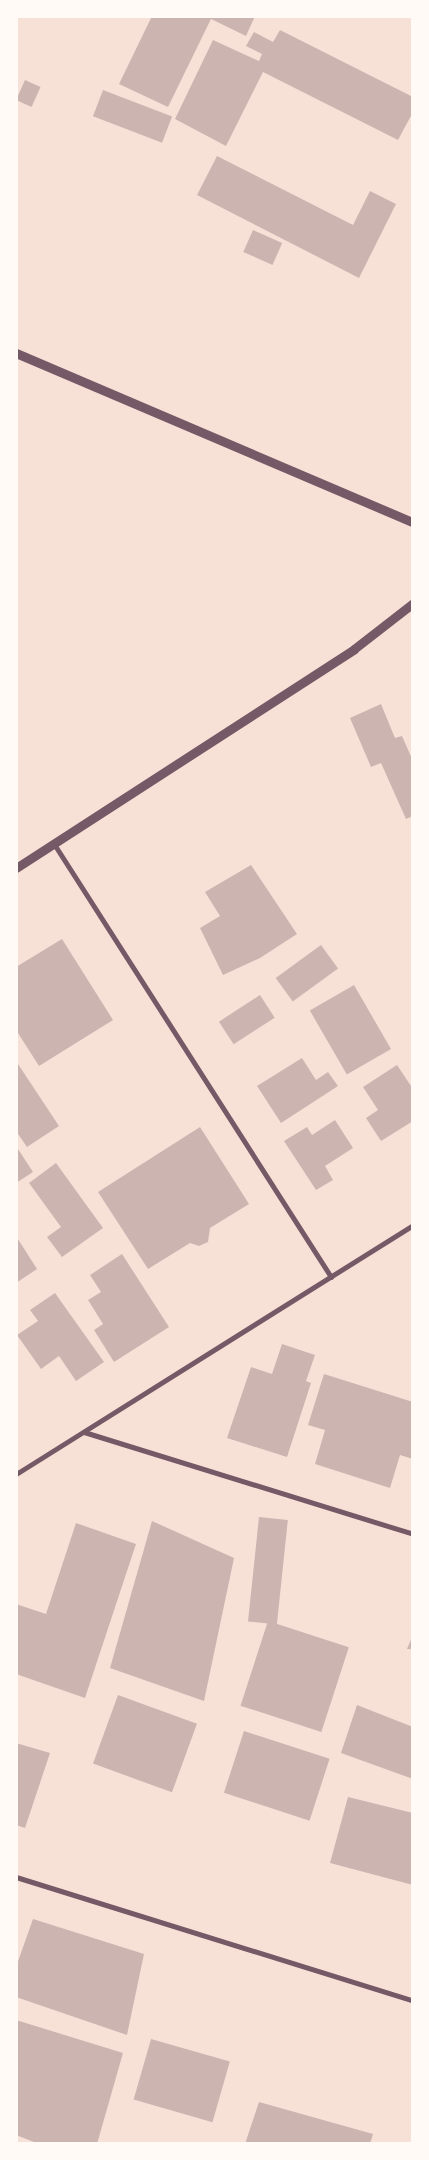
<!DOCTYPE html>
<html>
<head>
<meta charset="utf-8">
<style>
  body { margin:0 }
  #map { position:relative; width:429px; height:2160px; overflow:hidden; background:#f7e1d7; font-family:Literata,serif }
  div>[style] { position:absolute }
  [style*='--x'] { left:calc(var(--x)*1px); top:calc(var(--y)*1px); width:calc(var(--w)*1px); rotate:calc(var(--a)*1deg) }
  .building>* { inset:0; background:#ccb4b1; transform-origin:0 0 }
  .minor>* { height:5px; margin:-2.5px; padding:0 2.5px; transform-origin:2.5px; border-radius:2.5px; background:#755966 }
  .tertiary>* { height:9px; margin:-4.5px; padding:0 4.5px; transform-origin:4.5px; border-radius:4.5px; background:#755966 }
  span { translate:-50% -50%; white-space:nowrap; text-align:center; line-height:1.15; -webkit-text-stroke:4px #fffaf5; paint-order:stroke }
  .frame { position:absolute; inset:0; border:18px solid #fffaf5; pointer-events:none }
</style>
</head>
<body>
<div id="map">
  <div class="building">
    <i style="clip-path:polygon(152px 16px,255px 16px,246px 36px,211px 19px,168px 107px,119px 84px)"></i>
    <i style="clip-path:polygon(280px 30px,413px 97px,413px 112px,398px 140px,263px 72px,226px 146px,175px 119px,213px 40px,259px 61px,262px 54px,246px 46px,254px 32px,273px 42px)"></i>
    <i style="left:25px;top:80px;width:17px;height:22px;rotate:24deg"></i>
    <i style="left:103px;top:90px;width:74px;height:28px;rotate:21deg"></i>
    <i style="clip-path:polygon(217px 156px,353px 225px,370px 191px,396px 204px,359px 278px,197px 195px)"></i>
    <i style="left:253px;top:230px;width:32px;height:24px;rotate:24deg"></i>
    <i style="clip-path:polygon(381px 704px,395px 738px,402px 736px,413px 761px,413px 816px,406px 819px,381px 763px,371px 767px,350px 718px)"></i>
    <i style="clip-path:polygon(251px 865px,297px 934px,260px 958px,223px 975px,200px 928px,220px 916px,205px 892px)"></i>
    <i style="clip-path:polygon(62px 939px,113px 1020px,39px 1066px,16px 1030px,16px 967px)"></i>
    <i style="left:321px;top:945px;width:29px;height:56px;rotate:54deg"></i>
    <i style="left:354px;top:985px;width:74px;height:51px;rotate:60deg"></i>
    <i style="left:260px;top:995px;width:27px;height:49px;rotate:57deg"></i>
    <i style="clip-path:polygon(302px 1058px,316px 1080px,328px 1072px,338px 1086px,281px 1123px,257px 1086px)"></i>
    <i style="clip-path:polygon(16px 1061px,59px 1126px,27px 1147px,16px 1131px)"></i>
    <i style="clip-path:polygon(397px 1065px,413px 1089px,413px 1121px,381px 1141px,366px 1118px,378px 1110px,363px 1087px)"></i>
    <i style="clip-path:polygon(335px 1120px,353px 1148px,325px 1166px,333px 1180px,316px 1190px,284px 1141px,307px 1127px,312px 1135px)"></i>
    <i style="clip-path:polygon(200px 1127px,249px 1204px,210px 1228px,208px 1242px,199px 1246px,190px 1243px,148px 1269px,98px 1192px)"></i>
    <i style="clip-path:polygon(16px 1146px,33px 1172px,16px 1183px)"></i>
    <i style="clip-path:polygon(56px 1163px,103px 1228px,62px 1257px,47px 1237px,61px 1227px,29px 1183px)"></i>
    <i style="clip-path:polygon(16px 1236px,37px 1269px,16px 1283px)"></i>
    <i style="clip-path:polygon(122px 1254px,169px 1327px,114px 1362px,94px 1330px,103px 1324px,88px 1300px,101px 1292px,90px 1275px)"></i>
    <i style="clip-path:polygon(55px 1293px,104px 1362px,76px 1381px,59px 1356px,41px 1369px,17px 1335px,38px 1321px,30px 1310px)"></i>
    <i style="clip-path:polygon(282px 1344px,315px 1355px,306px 1381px,311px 1383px,287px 1457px,227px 1438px,251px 1367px,272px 1374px)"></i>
    <i style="clip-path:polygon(324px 1374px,413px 1402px,413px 1459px,400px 1455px,390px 1488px,315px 1464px,325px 1430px,308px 1425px)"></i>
    <i style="left:259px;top:1517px;width:29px;height:105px;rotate:6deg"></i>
    <i style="clip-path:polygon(152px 1521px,234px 1558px,204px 1701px,110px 1668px)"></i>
    <i style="clip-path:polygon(76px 1523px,136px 1544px,85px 1698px,16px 1674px,16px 1604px,46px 1614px)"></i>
    <i style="left:268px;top:1621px;width:85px;height:89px;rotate:18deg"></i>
    <i style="clip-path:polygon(413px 1635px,413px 1649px,407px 1649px)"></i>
    <i style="left:118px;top:1695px;width:84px;height:73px;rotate:20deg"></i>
    <i style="clip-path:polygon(357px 1705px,413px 1727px,413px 1779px,341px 1753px)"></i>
    <i style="left:244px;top:1731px;width:90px;height:65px;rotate:18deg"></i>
    <i style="clip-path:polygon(16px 1743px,50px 1753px,25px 1828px,16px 1825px)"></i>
    <i style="clip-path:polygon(348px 1797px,413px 1813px,413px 1885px,330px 1863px)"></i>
    <i style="clip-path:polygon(33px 1919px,144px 1954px,127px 2035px,16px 1997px,16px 1967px)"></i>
    <i style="clip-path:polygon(16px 2020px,123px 2053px,97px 2144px,39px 2144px,16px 2135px)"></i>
    <i style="left:151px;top:2039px;width:82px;height:63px;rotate:16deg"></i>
    <i style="clip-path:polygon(259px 2102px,373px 2134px,370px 2144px,245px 2144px)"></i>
  </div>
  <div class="minor">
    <i style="--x:54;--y:844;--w:514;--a:57.39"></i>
    <i style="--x:84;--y:1432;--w:344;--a:17.2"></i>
    <i style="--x:16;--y:1474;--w:469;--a:-32.1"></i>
    <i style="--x:16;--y:1877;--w:416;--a:17.3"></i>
  </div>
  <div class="tertiary">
    <i style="--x:16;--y:353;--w:431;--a:23.1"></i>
    <i style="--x:16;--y:868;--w:403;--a:-32.9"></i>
    <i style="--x:354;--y:649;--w:75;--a:-37.9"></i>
  </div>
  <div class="frame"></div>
</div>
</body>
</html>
